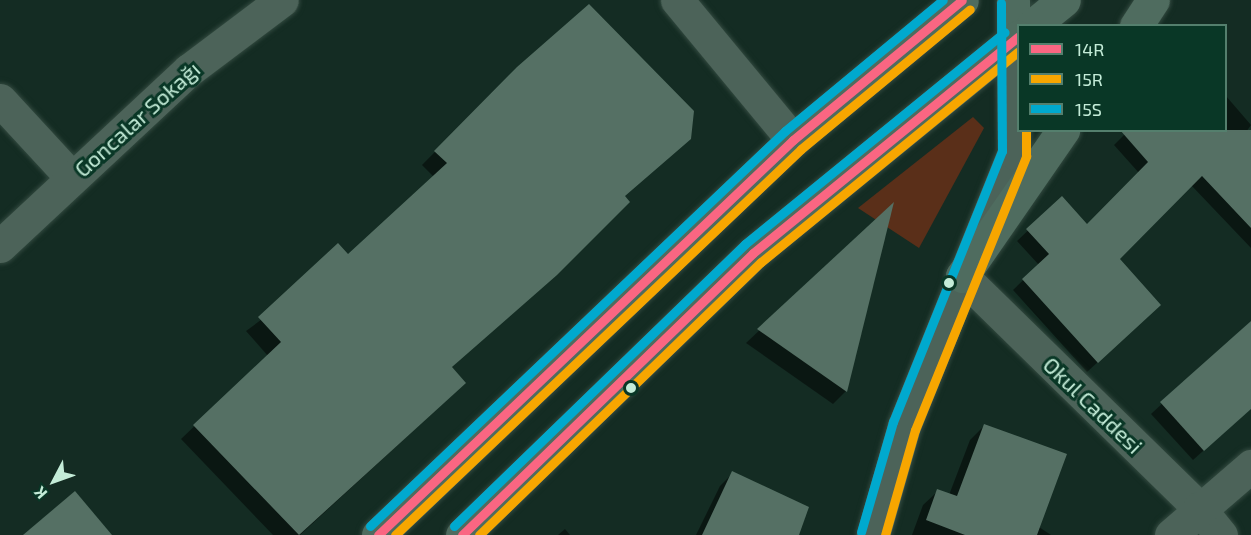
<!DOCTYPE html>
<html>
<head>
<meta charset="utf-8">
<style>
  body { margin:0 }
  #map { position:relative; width:1251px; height:535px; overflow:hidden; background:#142c23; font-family:"Exo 2",sans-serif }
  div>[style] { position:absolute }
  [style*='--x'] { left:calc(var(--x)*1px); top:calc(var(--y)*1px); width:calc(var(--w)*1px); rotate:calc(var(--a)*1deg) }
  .green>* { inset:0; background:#5a2f19 }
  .shadow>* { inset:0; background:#0007 }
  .building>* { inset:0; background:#557064 }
  .roads { filter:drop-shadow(0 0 2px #32493f) drop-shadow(0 0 2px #32493f) }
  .minor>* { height:33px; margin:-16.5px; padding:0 16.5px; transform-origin:16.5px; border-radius:16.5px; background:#4c6359 }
  .major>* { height:33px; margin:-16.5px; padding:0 16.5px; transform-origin:16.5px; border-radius:16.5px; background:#4f6c5f }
  .bus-1>* { height:9px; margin:-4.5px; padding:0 4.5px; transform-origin:4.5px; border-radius:4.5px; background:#fa6682 }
  .bus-2>* { height:9px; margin:-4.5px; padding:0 4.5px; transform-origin:4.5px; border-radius:4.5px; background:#f7a600 }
  .bus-3>* { height:9px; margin:-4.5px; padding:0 4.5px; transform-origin:4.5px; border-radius:4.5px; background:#00a9ce }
  .dots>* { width:16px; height:16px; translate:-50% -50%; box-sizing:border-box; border:3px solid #093726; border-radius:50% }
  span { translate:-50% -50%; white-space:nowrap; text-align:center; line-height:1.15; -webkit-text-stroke:6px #093726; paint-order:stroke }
  .street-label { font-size:22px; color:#c4ecd8 }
  .legend { position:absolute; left:1017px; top:24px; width:210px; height:108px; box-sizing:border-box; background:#093726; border:2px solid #547f6d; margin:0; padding:8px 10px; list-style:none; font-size:18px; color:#c4ecd8 }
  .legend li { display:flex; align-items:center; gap:12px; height:30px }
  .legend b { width:30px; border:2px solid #547f6d }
  .north { position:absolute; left:24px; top:451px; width:60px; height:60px; -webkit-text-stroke:4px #093726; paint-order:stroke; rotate:229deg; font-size:16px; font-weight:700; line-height:24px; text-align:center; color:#c4ecd8 }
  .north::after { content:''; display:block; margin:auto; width:21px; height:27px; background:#c4ecd8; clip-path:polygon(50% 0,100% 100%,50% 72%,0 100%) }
</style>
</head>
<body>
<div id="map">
  <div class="green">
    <i style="clip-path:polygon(973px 117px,984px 128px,919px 248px,858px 208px)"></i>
  </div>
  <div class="shadow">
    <i style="clip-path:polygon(518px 68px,624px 197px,451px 368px,451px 396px,300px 535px,273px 535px,181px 439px,268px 356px,246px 331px,348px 256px,434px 177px,422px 165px)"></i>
    <i style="clip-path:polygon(1226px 96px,1251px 125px,1244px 135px,1251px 143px,1251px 248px,1191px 185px,1118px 259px,1149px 315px,1087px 372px,1013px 290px,1039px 265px,1017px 241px,1061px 199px,1087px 226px,1139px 173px,1114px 145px,1129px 130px,1226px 130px)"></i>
    <i style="clip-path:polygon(891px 207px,846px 391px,833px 404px,746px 343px)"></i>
    <i style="clip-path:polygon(1251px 321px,1251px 408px,1193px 460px,1151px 414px)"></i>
    <i style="clip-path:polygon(984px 426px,1039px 527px,1051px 535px,912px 535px,923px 505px,938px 491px,949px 495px,970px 440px)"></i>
    <i style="clip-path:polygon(733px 473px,797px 535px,696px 535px,720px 486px)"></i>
    <i style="clip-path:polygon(565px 529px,570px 535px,558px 535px)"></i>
  </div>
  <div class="building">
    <i style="clip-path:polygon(589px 4px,694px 111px,691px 139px,625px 196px,630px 202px,557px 275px,452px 367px,466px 383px,299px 535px,193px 425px,281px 342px,258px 317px,338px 243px,348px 254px,447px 163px,434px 151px,517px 67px)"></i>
    <i style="clip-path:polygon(1120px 130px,1251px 130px,1251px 228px,1202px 176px,1120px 259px,1161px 305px,1098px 363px,1022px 279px,1049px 254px,1026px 229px,1062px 196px,1087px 224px,1148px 162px)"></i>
    <i style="clip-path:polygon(894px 202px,847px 392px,757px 329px)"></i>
    <i style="clip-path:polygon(1251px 321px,1251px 409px,1204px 451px,1160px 402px)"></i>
    <i style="clip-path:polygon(984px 424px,1067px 454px,1037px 535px,965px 535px,926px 520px,937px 489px,957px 496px)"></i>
    <i style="clip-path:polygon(732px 471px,809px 507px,799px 535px,702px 535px)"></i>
    <i style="clip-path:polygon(75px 491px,112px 535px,23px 535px)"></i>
  </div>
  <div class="roads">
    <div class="minor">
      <i style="--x:677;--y:0;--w:182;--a:50.4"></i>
      <i style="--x:0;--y:100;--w:106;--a:47.3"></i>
      <i style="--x:0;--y:246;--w:258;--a:-43"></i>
      <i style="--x:189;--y:70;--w:116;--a:-37"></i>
      <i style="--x:962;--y:276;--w:332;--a:44.4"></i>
      <i style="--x:1199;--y:508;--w:35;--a:51"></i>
      <i style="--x:873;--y:535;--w:113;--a:-74.1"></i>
      <i style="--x:904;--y:426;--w:294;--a:-68.1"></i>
      <i style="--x:1014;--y:153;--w:112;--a:-90.5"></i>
      <i style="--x:1171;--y:535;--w:106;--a:-40.8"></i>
    </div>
    <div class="major">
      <i style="--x:1013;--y:0;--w:41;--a:90"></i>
      <i style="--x:1032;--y:26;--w:41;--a:-39.1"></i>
      <i style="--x:1136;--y:26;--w:31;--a:-57"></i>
      <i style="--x:962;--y:276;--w:178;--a:-55.3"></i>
      <i style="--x:378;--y:535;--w:573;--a:-43.59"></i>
      <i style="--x:793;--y:140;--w:219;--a:-39.6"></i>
      <i style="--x:462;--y:535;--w:405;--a:-44.1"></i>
      <i style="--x:753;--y:253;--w:342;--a:-39.2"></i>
    </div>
  </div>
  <div class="bus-1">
    <i style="--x:378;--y:535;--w:573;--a:-43.59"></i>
    <i style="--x:793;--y:140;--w:219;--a:-39.6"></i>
    <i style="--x:462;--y:535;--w:405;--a:-44.1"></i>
    <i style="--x:753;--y:253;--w:342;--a:-39.2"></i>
  </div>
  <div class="bus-2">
    <i style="--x:395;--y:535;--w:560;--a:-43.55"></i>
    <i style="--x:801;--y:149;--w:219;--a:-39.6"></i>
    <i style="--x:479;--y:535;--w:392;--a:-44.1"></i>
    <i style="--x:761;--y:262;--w:332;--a:-39.3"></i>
    <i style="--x:885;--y:535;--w:109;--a:-74.1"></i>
    <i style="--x:915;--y:430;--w:296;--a:-67.9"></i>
    <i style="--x:1026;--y:156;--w:26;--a:-90"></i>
  </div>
  <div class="bus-3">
    <i style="--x:370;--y:526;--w:573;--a:-43.59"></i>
    <i style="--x:785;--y:131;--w:205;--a:-39.7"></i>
    <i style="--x:454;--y:526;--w:405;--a:-44.1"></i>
    <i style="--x:745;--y:244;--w:335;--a:-39.2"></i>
    <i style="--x:861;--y:532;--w:115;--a:-73.8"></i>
    <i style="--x:893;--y:422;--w:292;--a:-68.1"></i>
    <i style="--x:1002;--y:151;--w:148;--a:-90.4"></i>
  </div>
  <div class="dots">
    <i style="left:949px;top:283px;background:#c4ecd8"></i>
    <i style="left:631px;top:388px;background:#c4ecd8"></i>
  </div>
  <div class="street-label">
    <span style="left:137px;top:119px;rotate:-42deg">Goncalar Sokağı</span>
    <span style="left:1093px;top:405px;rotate:44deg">Okul Caddesi</span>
  </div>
  <ul class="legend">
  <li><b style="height:8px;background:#fa6682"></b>14R</li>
  <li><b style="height:8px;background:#f7a600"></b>15R</li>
  <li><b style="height:8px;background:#00a9ce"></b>15S</li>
  </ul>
  <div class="north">K</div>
</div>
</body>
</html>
